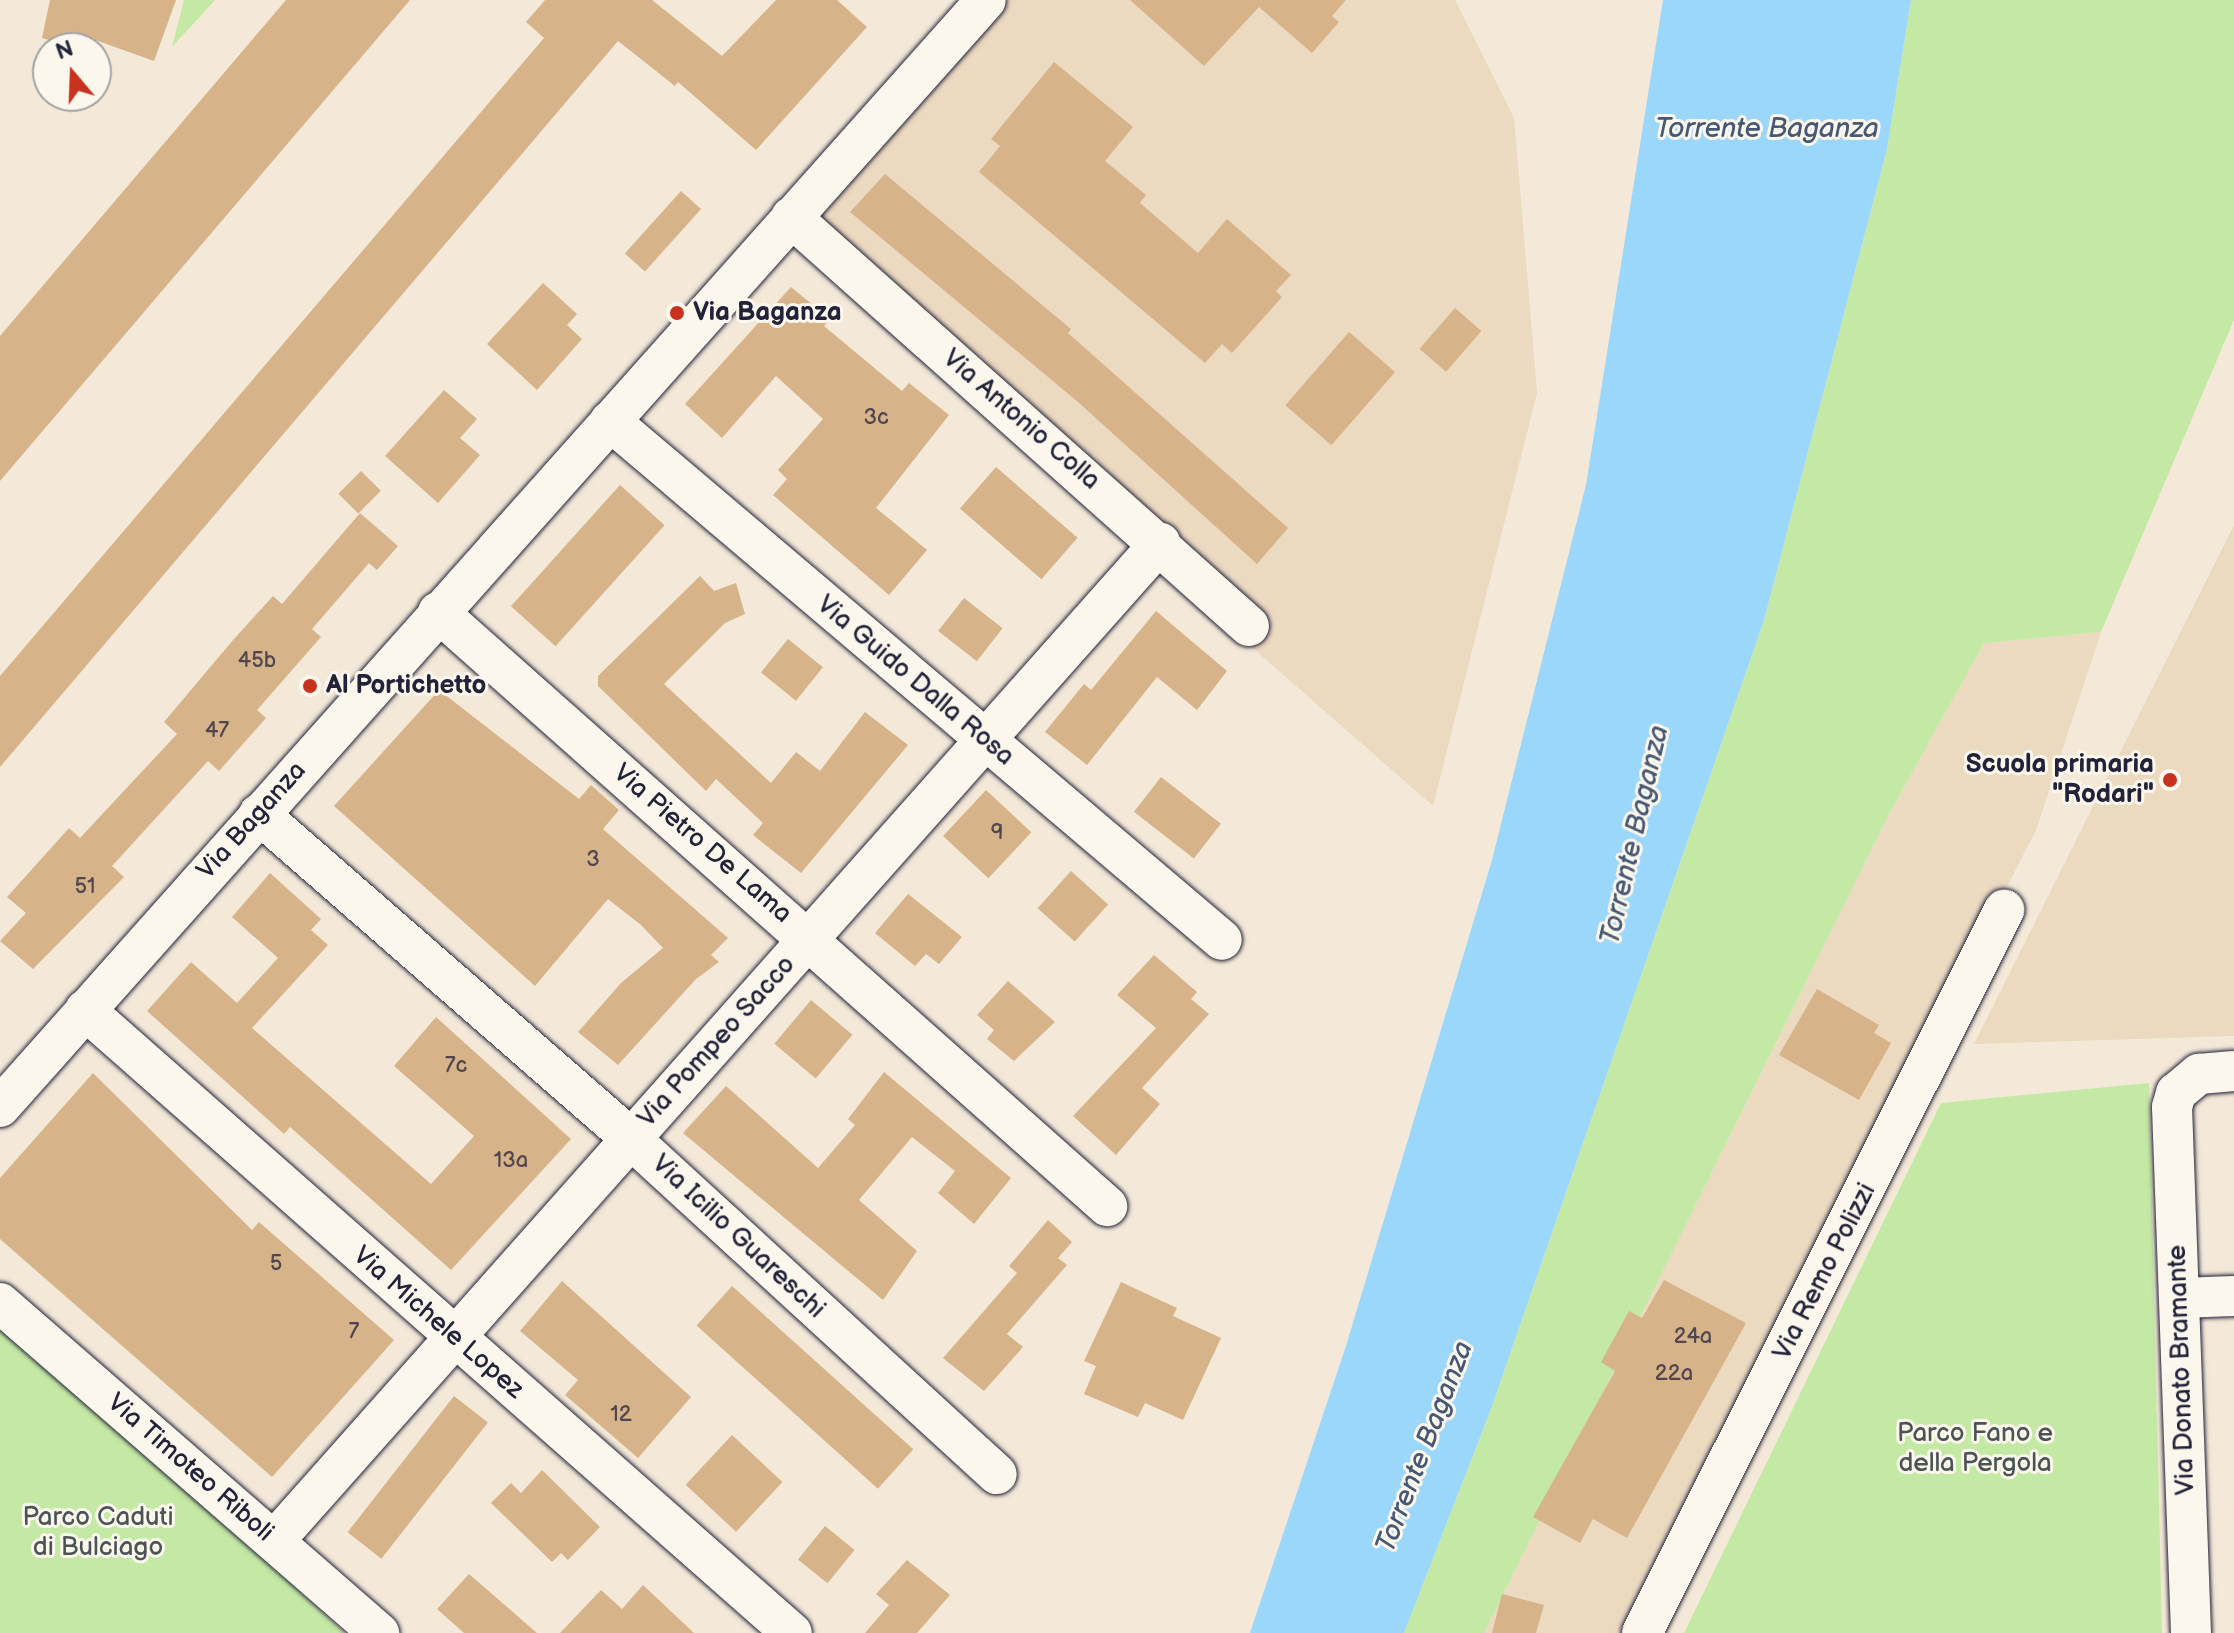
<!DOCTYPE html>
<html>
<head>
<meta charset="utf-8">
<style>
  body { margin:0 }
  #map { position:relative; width:2234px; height:1633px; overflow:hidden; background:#f4e9d8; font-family:"Balsamiq Sans",sans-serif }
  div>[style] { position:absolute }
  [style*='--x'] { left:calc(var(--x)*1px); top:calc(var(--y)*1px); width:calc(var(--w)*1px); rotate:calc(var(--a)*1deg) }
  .built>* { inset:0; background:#ebd9c0 }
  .green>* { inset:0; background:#c4e9a4 }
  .water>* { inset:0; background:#9bd6fb }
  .building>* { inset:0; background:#d7b389; transform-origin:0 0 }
  .roads { filter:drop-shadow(0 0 2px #22223b) drop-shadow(0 0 2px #22223b) }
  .minor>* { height:40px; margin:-20px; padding:0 20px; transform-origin:20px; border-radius:20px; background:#fbf7ec }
  .dots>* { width:22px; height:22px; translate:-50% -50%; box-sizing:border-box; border:4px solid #fbf7ec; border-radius:50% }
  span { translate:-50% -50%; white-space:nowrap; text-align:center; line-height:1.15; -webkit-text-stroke:6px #fbf7ec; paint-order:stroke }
  .number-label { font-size:22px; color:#4f464e }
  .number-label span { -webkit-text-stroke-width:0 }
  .poi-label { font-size:26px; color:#22223b; font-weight:700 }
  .left { translate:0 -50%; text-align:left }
  .right { translate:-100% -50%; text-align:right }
  .street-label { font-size:26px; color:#22223b }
  .park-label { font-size:26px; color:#4a5455 }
  .water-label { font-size:28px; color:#465875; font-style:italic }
  .north { position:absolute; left:32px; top:32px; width:80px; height:80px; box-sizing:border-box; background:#fbf7ec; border:2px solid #a4a2a5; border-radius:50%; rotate:341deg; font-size:22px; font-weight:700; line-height:32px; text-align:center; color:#22223b }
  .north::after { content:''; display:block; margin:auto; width:28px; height:36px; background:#c8321e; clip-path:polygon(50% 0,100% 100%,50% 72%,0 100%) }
</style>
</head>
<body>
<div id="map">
  <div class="built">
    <i style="clip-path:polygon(1007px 0,1455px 0,1514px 118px,1537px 393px,1433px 806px,792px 245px)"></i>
    <i style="clip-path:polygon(2234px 525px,2234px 1036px,1974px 1044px)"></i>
    <i style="clip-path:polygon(2101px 632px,2036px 830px,1624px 1633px,1484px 1633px,1888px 816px,1984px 643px)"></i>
  </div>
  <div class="green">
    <i style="clip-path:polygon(184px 0,215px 0,172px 47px)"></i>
    <i style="clip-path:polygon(1911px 0,2234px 0,2234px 320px,2101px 632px,1984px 643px,1888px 816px,1484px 1633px,1404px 1633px,1491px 1409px,1764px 620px,1887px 149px)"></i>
    <i style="clip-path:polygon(2149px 1083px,2162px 1633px,1684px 1633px,1941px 1103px)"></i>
    <i style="clip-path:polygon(0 1318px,305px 1581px,298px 1590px,344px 1633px,0 1633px)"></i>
  </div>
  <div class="water">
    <i style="clip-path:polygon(1663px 0,1911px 0,1887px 149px,1764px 620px,1491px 1409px,1404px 1633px,1250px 1633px,1346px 1346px,1492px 860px,1586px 485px)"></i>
  </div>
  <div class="building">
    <i style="clip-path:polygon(50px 0,176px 0,154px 61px,73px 32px,68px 46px,42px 38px)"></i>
    <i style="clip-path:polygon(286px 0,410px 0,0 481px,0 336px)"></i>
    <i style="clip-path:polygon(545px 0,652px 0,722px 56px,776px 0,837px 0,867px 27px,756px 150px,678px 82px,675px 86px,618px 41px,0 767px,0 676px,544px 38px,526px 22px)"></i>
    <i style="clip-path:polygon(1130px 0,1346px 0,1332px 16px,1339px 22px,1312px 53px,1259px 7px,1204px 66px)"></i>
    <i style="clip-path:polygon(1054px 62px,1133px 127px,1105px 161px,1146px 195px,1140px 203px,1198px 253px,1227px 219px,1291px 275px,1276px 291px,1282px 297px,1232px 353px,1222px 344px,1205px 363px,979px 172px,1000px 146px,991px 139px)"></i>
    <i style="clip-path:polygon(885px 174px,1071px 329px,1068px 333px,1288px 528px,1257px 564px,1078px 402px,850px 212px)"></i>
    <i style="left:681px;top:191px;width:27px;height:84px;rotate:42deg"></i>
    <i style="clip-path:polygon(543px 283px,577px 314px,567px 325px,582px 339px,537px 390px,487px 344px)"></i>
    <i style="clip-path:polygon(791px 287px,830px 319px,824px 326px,902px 391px,909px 383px,949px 415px,876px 508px,927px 550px,889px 595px,773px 495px,787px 479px,778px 470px,823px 419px,776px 376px,722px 438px,685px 404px)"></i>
    <i style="left:1455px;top:308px;width:35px;height:54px;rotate:41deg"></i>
    <i style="left:1349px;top:332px;width:61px;height:97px;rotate:41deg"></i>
    <i style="clip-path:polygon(444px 390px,477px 419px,460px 438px,480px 455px,438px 503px,385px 456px)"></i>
    <i style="left:996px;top:467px;width:108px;height:55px;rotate:41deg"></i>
    <i style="left:361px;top:471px;width:28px;height:32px;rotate:45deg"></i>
    <i style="left:620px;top:485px;width:60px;height:163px;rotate:42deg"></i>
    <i style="clip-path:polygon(360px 513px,398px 546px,377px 570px,369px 563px,312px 629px,321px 637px,257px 710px,266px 718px,219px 771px,208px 761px,112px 866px,124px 877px,33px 969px,0 941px,26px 913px,7px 897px,69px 828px,80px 838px,177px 734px,164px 722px,233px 640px,273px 596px,282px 604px)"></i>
    <i style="clip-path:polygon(700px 576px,714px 591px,736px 583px,745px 614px,725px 623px,664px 684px,771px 783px,796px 752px,820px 771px,865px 712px,908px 745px,801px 873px,753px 835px,763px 823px,716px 779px,706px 791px,598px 686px,598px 676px)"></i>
    <i style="left:964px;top:598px;width:49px;height:42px;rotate:38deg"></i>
    <i style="clip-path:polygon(1156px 611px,1227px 671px,1197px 710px,1157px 677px,1087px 765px,1045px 732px,1084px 684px,1091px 690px)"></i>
    <i style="left:788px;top:639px;width:45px;height:43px;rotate:39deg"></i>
    <i style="clip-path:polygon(439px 690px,579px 799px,591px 785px,619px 810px,603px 829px,728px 938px,711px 955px,719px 962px,696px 979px,618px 1065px,578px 1032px,621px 983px,663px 948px,641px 925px,608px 899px,535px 986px,334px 806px)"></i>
    <i style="left:1161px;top:777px;width:76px;height:44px;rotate:38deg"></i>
    <i style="left:986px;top:790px;width:62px;height:63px;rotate:43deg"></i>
    <i style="left:1071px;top:871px;width:50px;height:50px;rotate:42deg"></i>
    <i style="clip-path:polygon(270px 873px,321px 919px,311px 930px,328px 945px,252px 1028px,431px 1184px,474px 1136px,394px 1066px,436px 1017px,571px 1139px,451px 1270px,290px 1127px,284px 1134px,147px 1011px,191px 962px,237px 1003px,278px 958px,232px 917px)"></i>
    <i style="clip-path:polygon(908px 894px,962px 937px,939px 964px,926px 954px,915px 966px,875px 933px)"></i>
    <i style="clip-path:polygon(1154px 955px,1197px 992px,1191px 999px,1209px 1014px,1142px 1088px,1160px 1104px,1116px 1155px,1073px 1116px,1156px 1028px,1117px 995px)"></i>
    <i style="clip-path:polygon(1008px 981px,1055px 1022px,1014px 1061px,987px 1039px,994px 1030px,977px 1015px)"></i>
    <i style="clip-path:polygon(1817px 989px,1879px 1025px,1874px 1033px,1891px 1043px,1859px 1100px,1779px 1055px)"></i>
    <i style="left:811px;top:1000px;width:54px;height:57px;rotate:40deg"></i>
    <i style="clip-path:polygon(884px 1072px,1011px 1178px,974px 1224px,938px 1193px,955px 1171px,912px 1137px,859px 1200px,917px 1251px,883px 1300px,683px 1133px,726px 1086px,818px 1168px,855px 1125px,848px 1119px)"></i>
    <i style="clip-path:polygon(93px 1073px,252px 1230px,259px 1222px,394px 1340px,272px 1477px,0 1239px,0 1178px)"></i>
    <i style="clip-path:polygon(1048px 1220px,1072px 1242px,1058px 1258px,1067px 1265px,1007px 1334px,1023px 1347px,984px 1391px,943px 1358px,1017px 1273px,1009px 1266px)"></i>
    <i style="clip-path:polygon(1664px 1280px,1746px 1323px,1627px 1538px,1593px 1519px,1580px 1543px,1533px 1517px,1615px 1371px,1601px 1362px,1629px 1311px,1642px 1318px)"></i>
    <i style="clip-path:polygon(562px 1281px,691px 1397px,638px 1458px,565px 1395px,578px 1380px,520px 1331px)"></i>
    <i style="clip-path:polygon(1121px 1282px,1177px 1308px,1173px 1316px,1221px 1338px,1183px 1420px,1145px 1403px,1138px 1417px,1084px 1394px,1096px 1366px,1084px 1361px)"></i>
    <i style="left:732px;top:1286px;width:244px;height:53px;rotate:42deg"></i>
    <i style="left:454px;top:1396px;width:43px;height:173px;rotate:38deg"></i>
    <i style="left:732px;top:1435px;width:69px;height:68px;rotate:43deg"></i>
    <i style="clip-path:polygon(542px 1470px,600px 1527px,568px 1560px,561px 1553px,552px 1562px,491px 1503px,511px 1483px,521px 1493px)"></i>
    <i style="left:825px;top:1526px;width:38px;height:43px;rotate:39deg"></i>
    <i style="clip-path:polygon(907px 1560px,950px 1595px,917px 1633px,865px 1633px,889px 1605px,876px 1594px)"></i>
    <i style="clip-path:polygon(469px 1574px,537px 1633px,464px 1633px,437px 1609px)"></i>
    <i style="clip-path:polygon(643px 1585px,694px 1633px,560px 1633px,601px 1590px,622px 1609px)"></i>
    <i style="clip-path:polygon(1502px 1594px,1544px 1605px,1536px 1633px,1492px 1633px)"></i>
  </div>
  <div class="roads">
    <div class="minor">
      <i style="--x:791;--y:217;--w:614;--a:41.77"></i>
      <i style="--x:610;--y:421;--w:802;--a:40.3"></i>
      <i style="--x:438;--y:612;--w:895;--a:41.6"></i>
      <i style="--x:259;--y:814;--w:494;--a:41.1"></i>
      <i style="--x:631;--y:1139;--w:496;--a:42.5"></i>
      <i style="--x:85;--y:1010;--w:942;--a:41.39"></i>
      <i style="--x:0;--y:1107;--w:1482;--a:-48.31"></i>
      <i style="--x:2179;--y:1298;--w:55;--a:-2.1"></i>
      <i style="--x:0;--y:1303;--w:503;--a:41.05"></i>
      <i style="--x:274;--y:1541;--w:1335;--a:-48.4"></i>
      <i style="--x:1642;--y:1633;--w:809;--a:-63.4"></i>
      <i style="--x:2191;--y:1633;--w:526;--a:-92.07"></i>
      <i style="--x:2172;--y:1107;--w:15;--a:-74"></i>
      <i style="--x:2176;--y:1093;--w:30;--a:-40"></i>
      <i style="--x:2199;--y:1074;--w:35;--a:-5"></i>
    </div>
  </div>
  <div class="dots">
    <i style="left:677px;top:313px;background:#c8321e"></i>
    <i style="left:310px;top:686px;background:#c8321e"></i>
    <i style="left:2170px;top:780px;background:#c8321e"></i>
  </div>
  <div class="number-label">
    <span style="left:876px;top:418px">3c</span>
    <span style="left:257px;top:661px">45b</span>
    <span style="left:217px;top:731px">47</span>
    <span style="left:997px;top:833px">9</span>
    <span style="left:593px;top:860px">3</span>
    <span style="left:85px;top:887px">51</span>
    <span style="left:456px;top:1066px">7c</span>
    <span style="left:511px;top:1161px">13a</span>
    <span style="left:276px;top:1264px">5</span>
    <span style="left:354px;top:1332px">7</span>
    <span style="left:1693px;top:1337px">24a</span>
    <span style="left:1674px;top:1374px">22a</span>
    <span style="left:621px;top:1415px">12</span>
  </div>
  <div class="poi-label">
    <span class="left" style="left:693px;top:313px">Via Baganza</span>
    <span class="left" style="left:326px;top:686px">Al Portichetto</span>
    <span class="right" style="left:2154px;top:780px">Scuola primaria<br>"Rodari"</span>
  </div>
  <div class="street-label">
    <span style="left:1021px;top:420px;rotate:41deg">Via Antonio Colla</span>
    <span style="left:915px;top:681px;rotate:40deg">Via Guido Dalla Rosa</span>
    <span style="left:252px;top:821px;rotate:-48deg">Via Baganza</span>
    <span style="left:702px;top:844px;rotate:41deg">Via Pietro De Lama</span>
    <span style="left:717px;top:1042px;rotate:-48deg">Via Pompeo Sacco</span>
    <span style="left:738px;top:1237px;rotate:43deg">Via Icilio Guareschi</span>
    <span style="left:1825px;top:1272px;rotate:-63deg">Via Remo Polizzi</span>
    <span style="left:438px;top:1323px;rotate:41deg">Via Michele Lopez</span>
    <span style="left:2182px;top:1370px;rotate:-92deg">Via Donato Bramante</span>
    <span style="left:190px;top:1468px;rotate:41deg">Via Timoteo Riboli</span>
  </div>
  <div class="park-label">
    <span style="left:1975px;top:1449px">Parco Fano e<br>della Pergola</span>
    <span style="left:98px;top:1533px">Parco Caduti<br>di Bulciago</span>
  </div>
  <div class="water-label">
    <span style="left:1767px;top:129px">Torrente Baganza</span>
    <span style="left:1635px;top:835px;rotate:-77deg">Torrente Baganza</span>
    <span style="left:1425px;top:1447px;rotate:-69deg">Torrente Baganza</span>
  </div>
  <div class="north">N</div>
</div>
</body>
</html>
